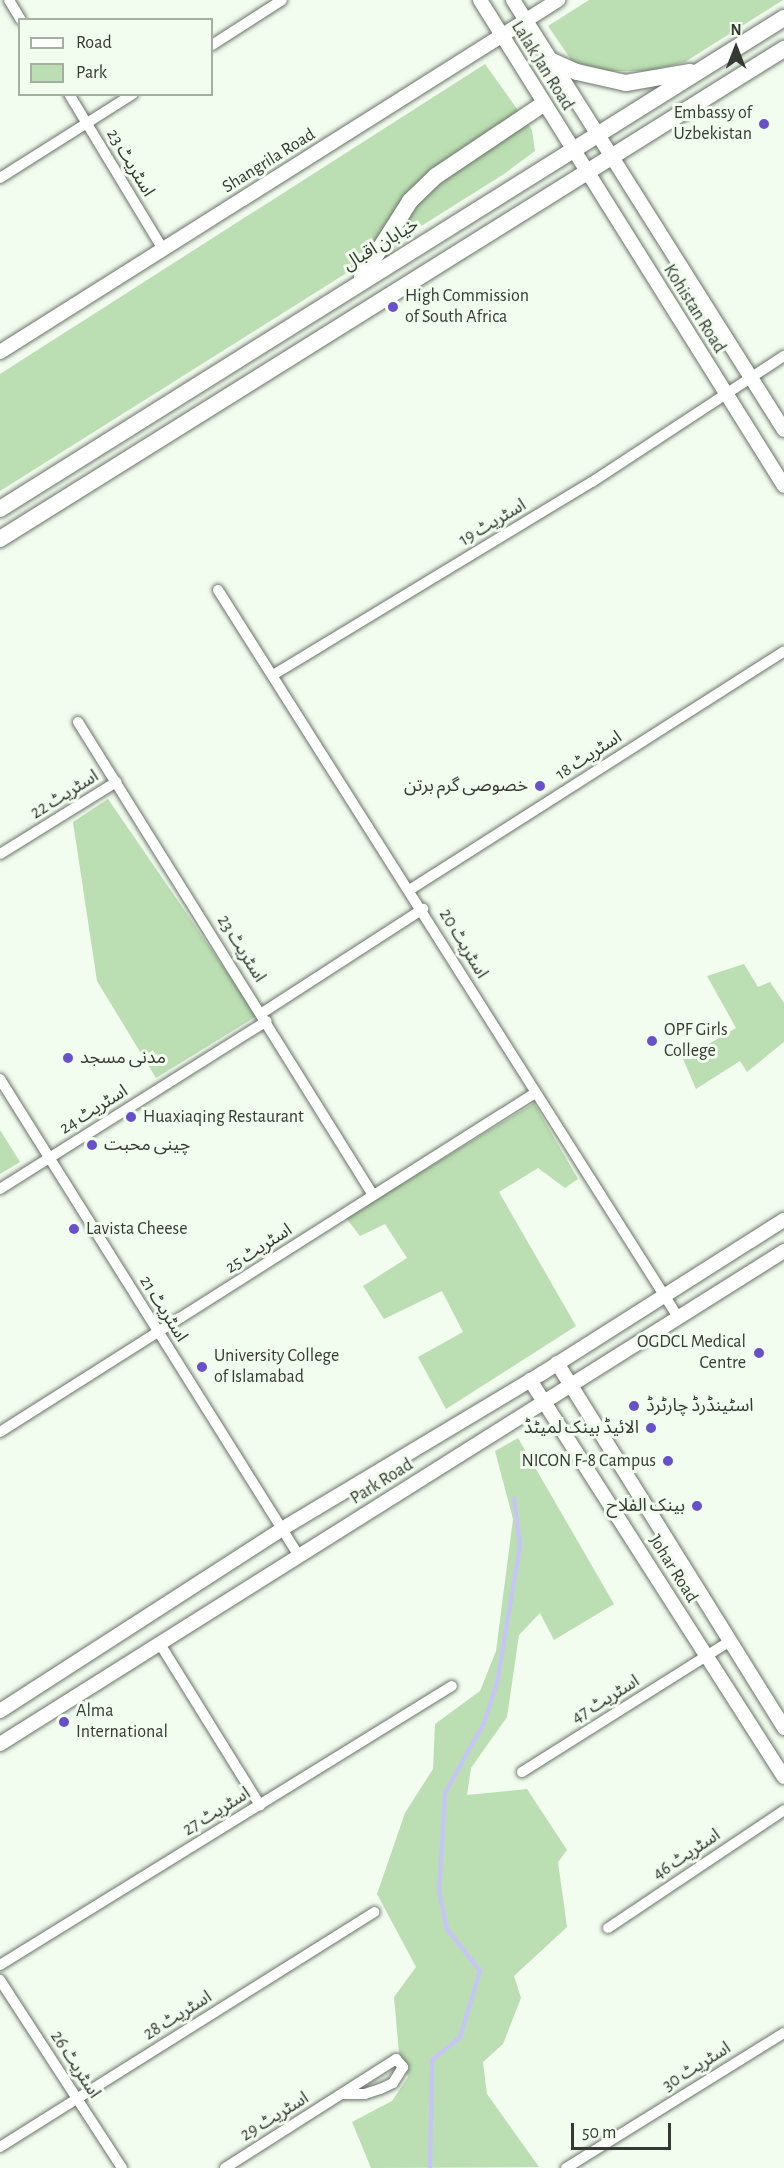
<!DOCTYPE html>
<html>
<head>
<meta charset="utf-8">
<style>
  body { margin:0 }
  #map { position:relative; width:784px; height:2168px; overflow:hidden; background:#f2fcef; font-family:"Alegreya Sans","Noto Sans Arabic",sans-serif }
  div>[style] { position:absolute }
  [style*='--x'] { left:calc(var(--x)*1px); top:calc(var(--y)*1px); width:calc(var(--w)*1px); rotate:calc(var(--a)*1deg) }
  .green>* { inset:0; background:#bbdeb2 }
  .stream>* { height:4px; margin:-2px; padding:0 2px; transform-origin:2px; border-radius:2px; background:#c7c3fb }
  .roads { filter:drop-shadow(0 0 2px #6a7368) drop-shadow(0 0 2px #6a7368) }
  .minor>* { height:10px; margin:-5px; padding:0 5px; transform-origin:5px; border-radius:5px; background:#fff }
  .tertiary>* { height:14px; margin:-7px; padding:0 7px; transform-origin:7px; border-radius:7px; background:#fff }
  .primary>* { height:16px; margin:-8px; padding:0 8px; transform-origin:8px; border-radius:8px; background:#fff }
  .dots>* { width:16px; height:16px; translate:-50% -50%; box-sizing:border-box; border:3px solid #f2fcef; border-radius:50% }
  span { translate:-50% -50%; white-space:nowrap; text-align:center; line-height:1.15; -webkit-text-stroke:6px #f2fcef; paint-order:stroke }
  .street-label { font-size:18px; color:#353934 }
  .poi-label { font-size:18px; color:#353934 }
  .right { translate:-100% -50%; text-align:right }
  .left { translate:0 -50%; text-align:left }
  .legend { position:absolute; left:18px; top:18px; width:195px; height:78px; box-sizing:border-box; background:#f2fcef; border:2px solid #a6aea4; margin:0; padding:8px 10px; list-style:none; font-size:18px; color:#353934 }
  .legend li { display:flex; align-items:center; gap:12px; height:30px }
  .legend b { width:30px; border:2px solid #a6aea4 }
  .north { position:absolute; left:706px; top:18px; width:60px; height:60px; -webkit-text-stroke:4px #f2fcef; paint-order:stroke; rotate:0deg; font-size:16px; font-weight:700; line-height:24px; text-align:center; color:#353934 }
  .north::after { content:''; display:block; margin:auto; width:21px; height:27px; background:#353934; clip-path:polygon(50% 0,100% 100%,50% 72%,0 100%) }
  .scale { position:absolute; left:571px; top:2123px; width:100px; height:27px; box-sizing:border-box; border:3px solid #353934; border-top:0; padding-left:8px; font-size:18px; line-height:21px; white-space:nowrap; color:#353934; -webkit-text-stroke:4px #f2fcef; paint-order:stroke }
</style>
</head>
<body>
<div id="map">
  <div class="green">
    <i style="clip-path:polygon(589px 0,783px 0,685px 62px,649px 71px,604px 71px,572px 61px,548px 26px)"></i>
    <i style="clip-path:polygon(485px 64px,532px 130px,535px 151px,504px 174px,0 491px,0 374px)"></i>
    <i style="clip-path:polygon(108px 799px,257px 1016px,156px 1078px,97px 981px,73px 822px)"></i>
    <i style="clip-path:polygon(744px 964px,758px 987px,770px 982px,784px 1003px,784px 1042px,747px 1072px,740px 1061px,696px 1089px,683px 1059px,736px 1028px,707px 976px)"></i>
    <i style="clip-path:polygon(534px 1103px,578px 1179px,565px 1188px,538px 1168px,499px 1192px,576px 1326px,446px 1409px,418px 1357px,463px 1332px,442px 1291px,384px 1319px,363px 1286px,407px 1258px,385px 1224px,360px 1236px,346px 1218px)"></i>
    <i style="clip-path:polygon(0 1130px,20px 1162px,0 1174px)"></i>
    <i style="clip-path:polygon(518px 1438px,614px 1604px,554px 1640px,540px 1613px,519px 1635px,507px 1717px,471px 1768px,467px 1795px,527px 1789px,567px 1850px,558px 1862px,567px 1927px,514px 1976px,521px 1998px,503px 2044px,483px 2062px,487px 2094px,539px 2167px,371px 2168px,352px 2122px,392px 2101px,408px 2077px,399px 2053px,394px 1997px,416px 1967px,377px 1894px,405px 1813px,433px 1769px,435px 1724px,480px 1691px,496px 1651px,513px 1519px,495px 1451px)"></i>
  </div>
  <div class="stream">
    <i style="--x:430;--y:2168;--w:108;--a:-88.9"></i>
    <i style="--x:432;--y:2060;--w:36;--a:-39"></i>
    <i style="--x:460;--y:2037;--w:69;--a:-73.1"></i>
    <i style="--x:480;--y:1971;--w:53;--a:-128.2"></i>
    <i style="--x:447;--y:1929;--w:38;--a:-102"></i>
    <i style="--x:439;--y:1892;--w:99;--a:-86.5"></i>
    <i style="--x:445;--y:1793;--w:80;--a:-60.9"></i>
    <i style="--x:484;--y:1723;--w:42;--a:-72"></i>
    <i style="--x:497;--y:1683;--w:140;--a:-80.5"></i>
    <i style="--x:520;--y:1545;--w:47;--a:-97.3"></i>
  </div>
  <div class="roads">
    <div class="minor">
      <i style="--x:9;--y:0;--w:23;--a:59"></i>
      <i style="--x:212;--y:45;--w:83;--a:-32.7"></i>
      <i style="--x:69;--y:94;--w:181;--a:58.8"></i>
      <i style="--x:0;--y:178;--w:157;--a:-32.3"></i>
      <i style="--x:218;--y:590;--w:860;--a:57.68"></i>
      <i style="--x:273;--y:675;--w:373;--a:-31.2"></i>
      <i style="--x:592;--y:482;--w:230;--a:-33.3"></i>
      <i style="--x:78;--y:722;--w:557;--a:58.05"></i>
      <i style="--x:0;--y:854;--w:137;--a:-31.8"></i>
      <i style="--x:411;--y:889;--w:442;--a:-32.5"></i>
      <i style="--x:262;--y:1013;--w:192;--a:-32.9"></i>
      <i style="--x:0;--y:1079;--w:563;--a:57.92"></i>
      <i style="--x:0;--y:1189;--w:315;--a:-32.2"></i>
      <i style="--x:0;--y:1432;--w:633;--a:-32.36"></i>
      <i style="--x:160;--y:1644;--w:190;--a:58.2"></i>
      <i style="--x:522;--y:1772;--w:246;--a:-32.2"></i>
      <i style="--x:608;--y:1928;--w:212;--a:-33.8"></i>
      <i style="--x:0;--y:1965;--w:531;--a:-31.69"></i>
      <i style="--x:0;--y:1980;--w:224;--a:57"></i>
      <i style="--x:0;--y:2147;--w:442;--a:-32.1"></i>
      <i style="--x:225;--y:2168;--w:203;--a:-32.5"></i>
      <i style="--x:396;--y:2059;--w:11;--a:49"></i>
      <i style="--x:403;--y:2067;--w:19;--a:122"></i>
      <i style="--x:393;--y:2083;--w:14;--a:155"></i>
      <i style="--x:380;--y:2089;--w:16;--a:162"></i>
      <i style="--x:365;--y:2094;--w:22;--a:180"></i>
      <i style="--x:566;--y:2168;--w:256;--a:-31.8"></i>
    </div>
    <div class="tertiary">
      <i style="--x:480;--y:0;--w:573;--a:57.97"></i>
      <i style="--x:513;--y:0;--w:508;--a:57.78"></i>
      <i style="--x:0;--y:352;--w:660;--a:-32.24"></i>
      <i style="--x:557;--y:1363;--w:430;--a:58.1"></i>
      <i style="--x:530;--y:1380;--w:471;--a:57.4"></i>
      <i style="--x:0;--y:1711;--w:336;--a:-32.8"></i>
      <i style="--x:282;--y:1529;--w:302;--a:-30.9"></i>
      <i style="--x:541;--y:1374;--w:288;--a:-32.4"></i>
      <i style="--x:0;--y:1744;--w:926;--a:-32.16"></i>
    </div>
    <div class="primary">
      <i style="--x:552;--y:61;--w:27;--a:24"></i>
      <i style="--x:577;--y:72;--w:50;--a:12.7"></i>
      <i style="--x:626;--y:83;--w:65;--a:-9.8"></i>
      <i style="--x:362;--y:277;--w:90;--a:-57.7"></i>
      <i style="--x:410;--y:201;--w:36;--a:-44"></i>
      <i style="--x:436;--y:176;--w:129;--a:-33.9"></i>
      <i style="--x:0;--y:509;--w:925;--a:-32.06"></i>
      <i style="--x:0;--y:539;--w:925;--a:-32.01"></i>
    </div>
  </div>
  <div class="dots">
    <i style="left:764px;top:124px;background:#6850c9"></i>
    <i style="left:393px;top:307px;background:#6850c9"></i>
    <i style="left:540px;top:786px;background:#6850c9"></i>
    <i style="left:652px;top:1041px;background:#6850c9"></i>
    <i style="left:68px;top:1058px;background:#6850c9"></i>
    <i style="left:131px;top:1117px;background:#6850c9"></i>
    <i style="left:92px;top:1145px;background:#6850c9"></i>
    <i style="left:74px;top:1229px;background:#6850c9"></i>
    <i style="left:759px;top:1353px;background:#6850c9"></i>
    <i style="left:202px;top:1367px;background:#6850c9"></i>
    <i style="left:634px;top:1406px;background:#6850c9"></i>
    <i style="left:651px;top:1428px;background:#6850c9"></i>
    <i style="left:668px;top:1461px;background:#6850c9"></i>
    <i style="left:697px;top:1506px;background:#6850c9"></i>
    <i style="left:64px;top:1722px;background:#6850c9"></i>
  </div>
  <div class="street-label">
    <span style="left:542px;top:66px;rotate:58deg">Lalak Jan Road</span>
    <span style="left:269px;top:161px;rotate:-32deg">Shangrila Road</span>
    <span style="left:130px;top:163px;rotate:59deg">اسٹریٹ 23</span>
    <span style="left:381px;top:245px;rotate:-31deg">خیابان اقبال</span>
    <span style="left:694px;top:309px;rotate:58deg">Kohistan Road</span>
    <span style="left:493px;top:523px;rotate:-31deg">اسٹریٹ 19</span>
    <span style="left:589px;top:756px;rotate:-33deg">اسٹریٹ 18</span>
    <span style="left:65px;top:795px;rotate:-32deg">اسٹریٹ 22</span>
    <span style="left:463px;top:944px;rotate:59deg">اسٹریٹ 20</span>
    <span style="left:241px;top:949px;rotate:58deg">اسٹریٹ 23</span>
    <span style="left:94px;top:1110px;rotate:-32deg">اسٹریٹ 24</span>
    <span style="left:259px;top:1249px;rotate:-33deg">اسٹریٹ 25</span>
    <span style="left:163px;top:1309px;rotate:58deg">اسٹریٹ 21</span>
    <span style="left:382px;top:1482px;rotate:-32deg">Park Road</span>
    <span style="left:673px;top:1569px;rotate:58deg">Johar Road</span>
    <span style="left:606px;top:1700px;rotate:-32deg">اسٹریٹ 47</span>
    <span style="left:217px;top:1812px;rotate:-32deg">اسٹریٹ 27</span>
    <span style="left:687px;top:1855px;rotate:-34deg">اسٹریٹ 46</span>
    <span style="left:178px;top:2016px;rotate:-32deg">اسٹریٹ 28</span>
    <span style="left:75px;top:2065px;rotate:57deg">اسٹریٹ 26</span>
    <span style="left:697px;top:2067px;rotate:-32deg">اسٹریٹ 30</span>
    <span style="left:275px;top:2117px;rotate:-32deg">اسٹریٹ 29</span>
  </div>
  <div class="poi-label">
    <span class="right" style="left:752px;top:124px">Embassy of<br>Uzbekistan</span>
    <span class="left" style="left:405px;top:307px">High Commission<br>of South Africa</span>
    <span class="right" style="left:528px;top:786px">خصوصی گرم برتن</span>
    <span class="left" style="left:664px;top:1041px">OPF Girls<br>College</span>
    <span class="left" style="left:80px;top:1058px">مدنی مسجد</span>
    <span class="left" style="left:143px;top:1117px">Huaxiaqing Restaurant</span>
    <span class="left" style="left:104px;top:1145px">چینی محبت</span>
    <span class="left" style="left:86px;top:1229px">Lavista Cheese</span>
    <span class="right" style="left:746px;top:1353px">OGDCL Medical<br>Centre</span>
    <span class="left" style="left:214px;top:1367px">University College<br>of Islamabad</span>
    <span class="left" style="left:646px;top:1406px">اسٹینڈرڈ چارٹرڈ</span>
    <span class="right" style="left:639px;top:1428px">الائیڈ بینک لمیٹڈ</span>
    <span class="right" style="left:656px;top:1461px">NICON F-8 Campus</span>
    <span class="right" style="left:685px;top:1506px">بینک الفلاح</span>
    <span class="left" style="left:76px;top:1722px">Alma<br>International</span>
  </div>
  <ul class="legend">
  <li><b style="height:8px;background:#fff"></b>Road</li>
  <li><b style="height:16px;background:#bbdeb2"></b>Park</li>
  </ul>
  <div class="north">N</div>
  <div class="scale">50 m</div>
</div>
</body>
</html>
